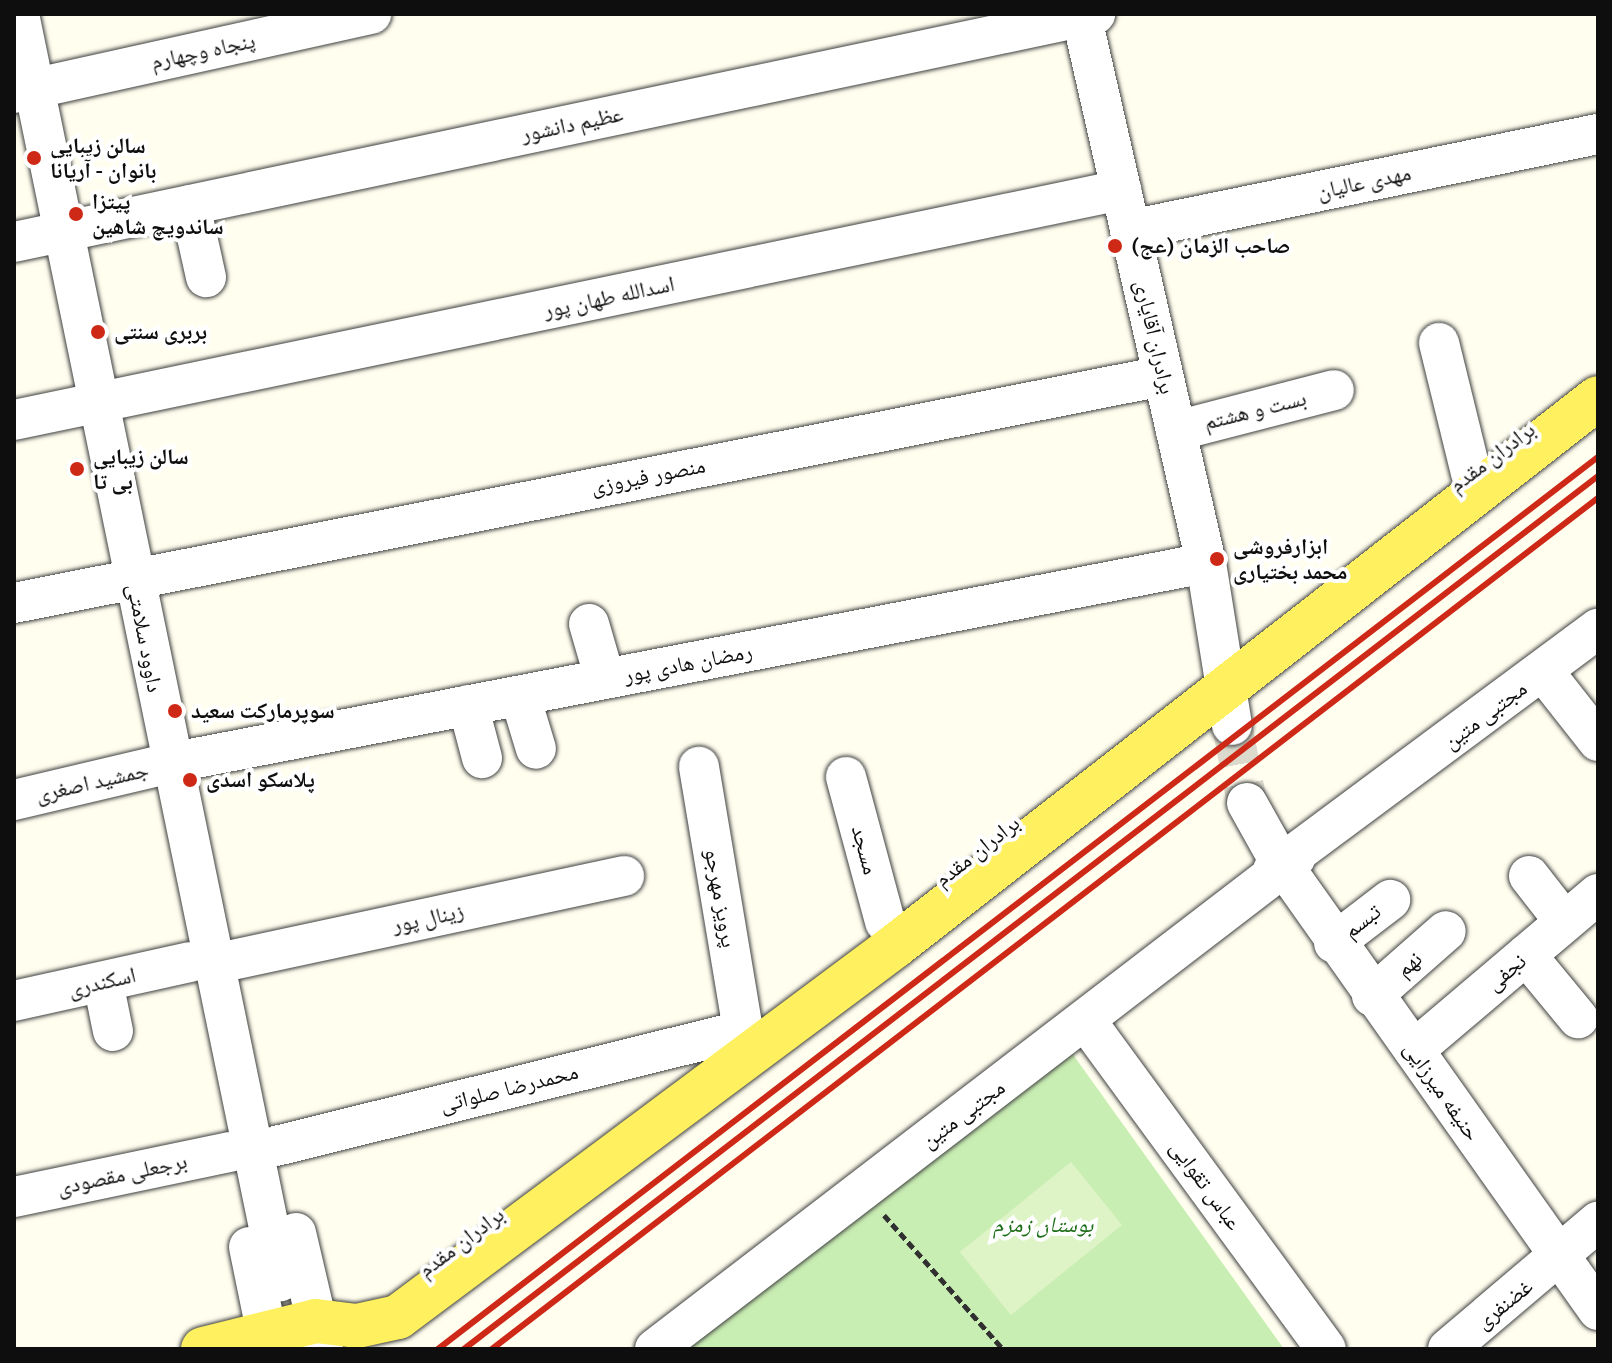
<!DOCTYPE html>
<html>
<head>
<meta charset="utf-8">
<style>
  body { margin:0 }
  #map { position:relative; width:1612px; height:1363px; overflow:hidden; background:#fffeef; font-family:"Source Serif 4","Noto Naskh Arabic",serif }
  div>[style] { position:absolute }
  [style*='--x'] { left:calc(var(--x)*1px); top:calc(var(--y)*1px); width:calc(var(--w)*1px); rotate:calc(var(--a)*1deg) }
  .green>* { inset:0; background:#c9eeb3 }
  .pitch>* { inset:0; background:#def4c6; transform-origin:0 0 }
  .minor-tunnel>* { height:40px; margin-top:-20px; transform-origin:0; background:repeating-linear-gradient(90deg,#dbdacd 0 40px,transparent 0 60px) }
  .path>* { height:5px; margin-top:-2.5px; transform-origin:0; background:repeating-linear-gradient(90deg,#303030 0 8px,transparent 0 12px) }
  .roads { filter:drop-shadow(0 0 2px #414141) drop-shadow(0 0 2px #414141) }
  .minor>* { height:40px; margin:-20px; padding:0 20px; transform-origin:20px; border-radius:20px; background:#fff }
  .major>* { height:44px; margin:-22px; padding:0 22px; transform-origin:22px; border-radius:22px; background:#fff05f }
  .rail>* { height:6px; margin:-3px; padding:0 3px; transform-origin:3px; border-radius:3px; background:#ce2816 }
  .dots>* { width:22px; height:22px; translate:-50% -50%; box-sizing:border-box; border:4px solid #fff; border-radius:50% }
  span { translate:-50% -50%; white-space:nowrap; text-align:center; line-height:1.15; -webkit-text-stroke:8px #fff; paint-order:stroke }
  .street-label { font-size:22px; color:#0e0e0e }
  .poi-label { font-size:22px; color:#0e0e0e; font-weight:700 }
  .left { translate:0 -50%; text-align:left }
  .park-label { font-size:22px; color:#1c6d17; font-style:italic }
  .frame { position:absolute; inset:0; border:16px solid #0e0e0e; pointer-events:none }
</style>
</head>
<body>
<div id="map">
  <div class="green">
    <i style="clip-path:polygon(1069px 1049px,1284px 1349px,674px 1349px)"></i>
  </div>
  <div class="pitch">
    <i style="left:1071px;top:1162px;width:81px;height:143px;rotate:51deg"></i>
  </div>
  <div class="minor-tunnel">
    <i style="--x:1232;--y:725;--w:79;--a:79.1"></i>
    <i style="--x:280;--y:1281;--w:71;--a:72.1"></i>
  </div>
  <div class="path">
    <i style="--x:884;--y:1215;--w:179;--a:48.4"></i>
  </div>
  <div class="roads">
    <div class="minor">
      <i style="--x:19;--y:14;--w:1294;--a:78.36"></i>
      <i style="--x:1081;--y:14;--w:563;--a:77.17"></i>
      <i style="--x:1206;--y:563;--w:164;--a:80.9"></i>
      <i style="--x:14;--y:93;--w:366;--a:-12.5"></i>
      <i style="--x:190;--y:205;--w:74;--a:77.5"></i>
      <i style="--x:1130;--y:230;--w:478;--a:-11.6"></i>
      <i style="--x:14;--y:242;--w:1105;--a:-11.91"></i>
      <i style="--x:1439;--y:343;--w:134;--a:76.2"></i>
      <i style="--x:14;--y:420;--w:1131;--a:-11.74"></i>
      <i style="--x:1176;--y:431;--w:163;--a:-14.5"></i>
      <i style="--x:14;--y:603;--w:1171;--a:-11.18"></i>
      <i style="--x:589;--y:624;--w:57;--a:73.8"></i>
      <i style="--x:1543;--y:671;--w:89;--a:51.8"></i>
      <i style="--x:520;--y:696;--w:55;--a:73.2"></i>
      <i style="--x:468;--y:705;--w:55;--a:75.2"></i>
      <i style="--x:846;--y:777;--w:150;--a:74.9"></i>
      <i style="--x:14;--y:800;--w:160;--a:-13.3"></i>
      <i style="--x:170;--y:763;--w:1055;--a:-10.93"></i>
      <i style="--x:1247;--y:803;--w:68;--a:60.8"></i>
      <i style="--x:1273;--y:870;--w:405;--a:-36.6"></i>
      <i style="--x:1287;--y:871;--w:538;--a:54.69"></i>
      <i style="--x:1529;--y:876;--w:58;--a:52"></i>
      <i style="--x:1334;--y:943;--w:71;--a:-37.5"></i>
      <i style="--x:1526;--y:955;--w:82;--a:50.5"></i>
      <i style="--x:232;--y:960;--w:401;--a:-12.1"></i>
      <i style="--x:103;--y:982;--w:50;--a:78.5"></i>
      <i style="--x:1372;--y:996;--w:98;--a:-41.3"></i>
      <i style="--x:14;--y:1001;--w:180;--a:-12.5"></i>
      <i style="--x:1086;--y:1021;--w:406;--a:53.8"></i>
      <i style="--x:1414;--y:1050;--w:241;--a:-40.3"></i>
      <i style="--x:276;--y:1146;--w:481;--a:-13.9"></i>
      <i style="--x:743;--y:1030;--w:267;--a:-99.5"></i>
      <i style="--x:14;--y:1197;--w:221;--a:-11.8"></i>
      <i style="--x:296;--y:1233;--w:119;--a:76.9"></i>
      <i style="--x:249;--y:1247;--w:104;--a:78.4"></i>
      <i style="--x:655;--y:1349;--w:807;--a:-37.49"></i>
      <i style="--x:1448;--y:1349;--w:197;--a:-40.3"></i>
    </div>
    <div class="major">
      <i style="--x:203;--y:1349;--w:116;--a:-13.9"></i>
      <i style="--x:316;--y:1321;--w:41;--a:7"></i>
      <i style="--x:357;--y:1326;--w:42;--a:-12.4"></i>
      <i style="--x:398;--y:1317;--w:620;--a:-36.74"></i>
      <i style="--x:895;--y:946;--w:891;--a:-37.94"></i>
    </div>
  </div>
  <div class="rail">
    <i style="--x:438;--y:1349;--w:1463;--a:-37.56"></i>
    <i style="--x:464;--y:1349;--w:1431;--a:-37.59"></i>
    <i style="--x:492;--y:1349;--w:1396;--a:-37.58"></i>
  </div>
  <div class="dots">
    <i style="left:34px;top:158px;background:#ce2816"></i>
    <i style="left:76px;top:214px;background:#ce2816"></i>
    <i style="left:1115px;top:246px;background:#ce2816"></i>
    <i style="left:98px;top:332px;background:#ce2816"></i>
    <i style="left:77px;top:469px;background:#ce2816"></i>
    <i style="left:1217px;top:559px;background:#ce2816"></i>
    <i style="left:175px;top:711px;background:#ce2816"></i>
    <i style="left:190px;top:780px;background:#ce2816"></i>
  </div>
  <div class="street-label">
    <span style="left:203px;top:51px;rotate:-12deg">پنجاه وچهارم</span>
    <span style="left:572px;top:124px;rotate:-12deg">عظیم دانشور</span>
    <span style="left:1364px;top:182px;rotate:-12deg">مهدی عالیان</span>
    <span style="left:609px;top:297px;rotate:-12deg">اسدالله طهان پور</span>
    <span style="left:1155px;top:337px;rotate:77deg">برادران آقایاری</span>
    <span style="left:1255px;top:410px;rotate:-14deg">بست و هشتم</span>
    <span style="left:1492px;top:457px;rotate:-37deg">برادران مقدم</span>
    <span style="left:648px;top:476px;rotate:-11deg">منصور فیروزی</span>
    <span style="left:145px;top:638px;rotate:79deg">داوود سلامتی</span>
    <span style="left:688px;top:663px;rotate:-11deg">رمضان هادی پور</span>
    <span style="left:1485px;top:715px;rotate:-37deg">مجتبی متین</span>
    <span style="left:92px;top:782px;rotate:-13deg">جمشید اصغری</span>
    <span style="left:865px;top:850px;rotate:75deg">مسجد</span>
    <span style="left:977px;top:851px;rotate:-38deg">برادران مقدم</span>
    <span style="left:721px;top:898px;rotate:80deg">پرویز مهرجو</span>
    <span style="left:428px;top:918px;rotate:-12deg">زینال پور</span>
    <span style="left:1362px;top:921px;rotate:-38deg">تبسم</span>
    <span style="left:1409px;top:964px;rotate:-41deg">نهم</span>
    <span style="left:1506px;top:972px;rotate:-40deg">نجفی</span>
    <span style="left:102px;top:982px;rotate:-13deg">اسکندری</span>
    <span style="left:509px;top:1088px;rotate:-14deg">محمدرضا صلواتی</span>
    <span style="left:1442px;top:1091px;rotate:55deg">حنیفه میرزایی</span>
    <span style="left:963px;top:1114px;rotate:-37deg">مجتبی متین</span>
    <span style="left:122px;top:1174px;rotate:-12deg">برجعلی مقصودی</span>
    <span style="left:1206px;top:1185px;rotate:54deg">عباس تقوایی</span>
    <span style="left:461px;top:1242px;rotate:-37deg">برادران مقدم</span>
    <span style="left:1504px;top:1304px;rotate:-39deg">غضنفری</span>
  </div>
  <div class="poi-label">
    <span class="left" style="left:50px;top:158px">سالن زیبایی<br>بانوان - آریانا</span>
    <span class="left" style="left:92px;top:214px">پیتزا<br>ساندویچ شاهین</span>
    <span class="left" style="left:1131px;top:246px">صاحب الزمان (عج)</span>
    <span class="left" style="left:114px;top:332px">بربری سنتی</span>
    <span class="left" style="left:93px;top:469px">سالن زیبایی<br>بی تا</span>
    <span class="left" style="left:1233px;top:559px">ابزارفروشی<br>محمد بختیاری</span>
    <span class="left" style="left:191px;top:711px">سوپرمارکت سعید</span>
    <span class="left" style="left:206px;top:780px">پلاسکو اسدی</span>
  </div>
  <div class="park-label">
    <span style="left:1043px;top:1225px">بوستان زمزم</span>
  </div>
  <div class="frame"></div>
</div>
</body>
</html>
